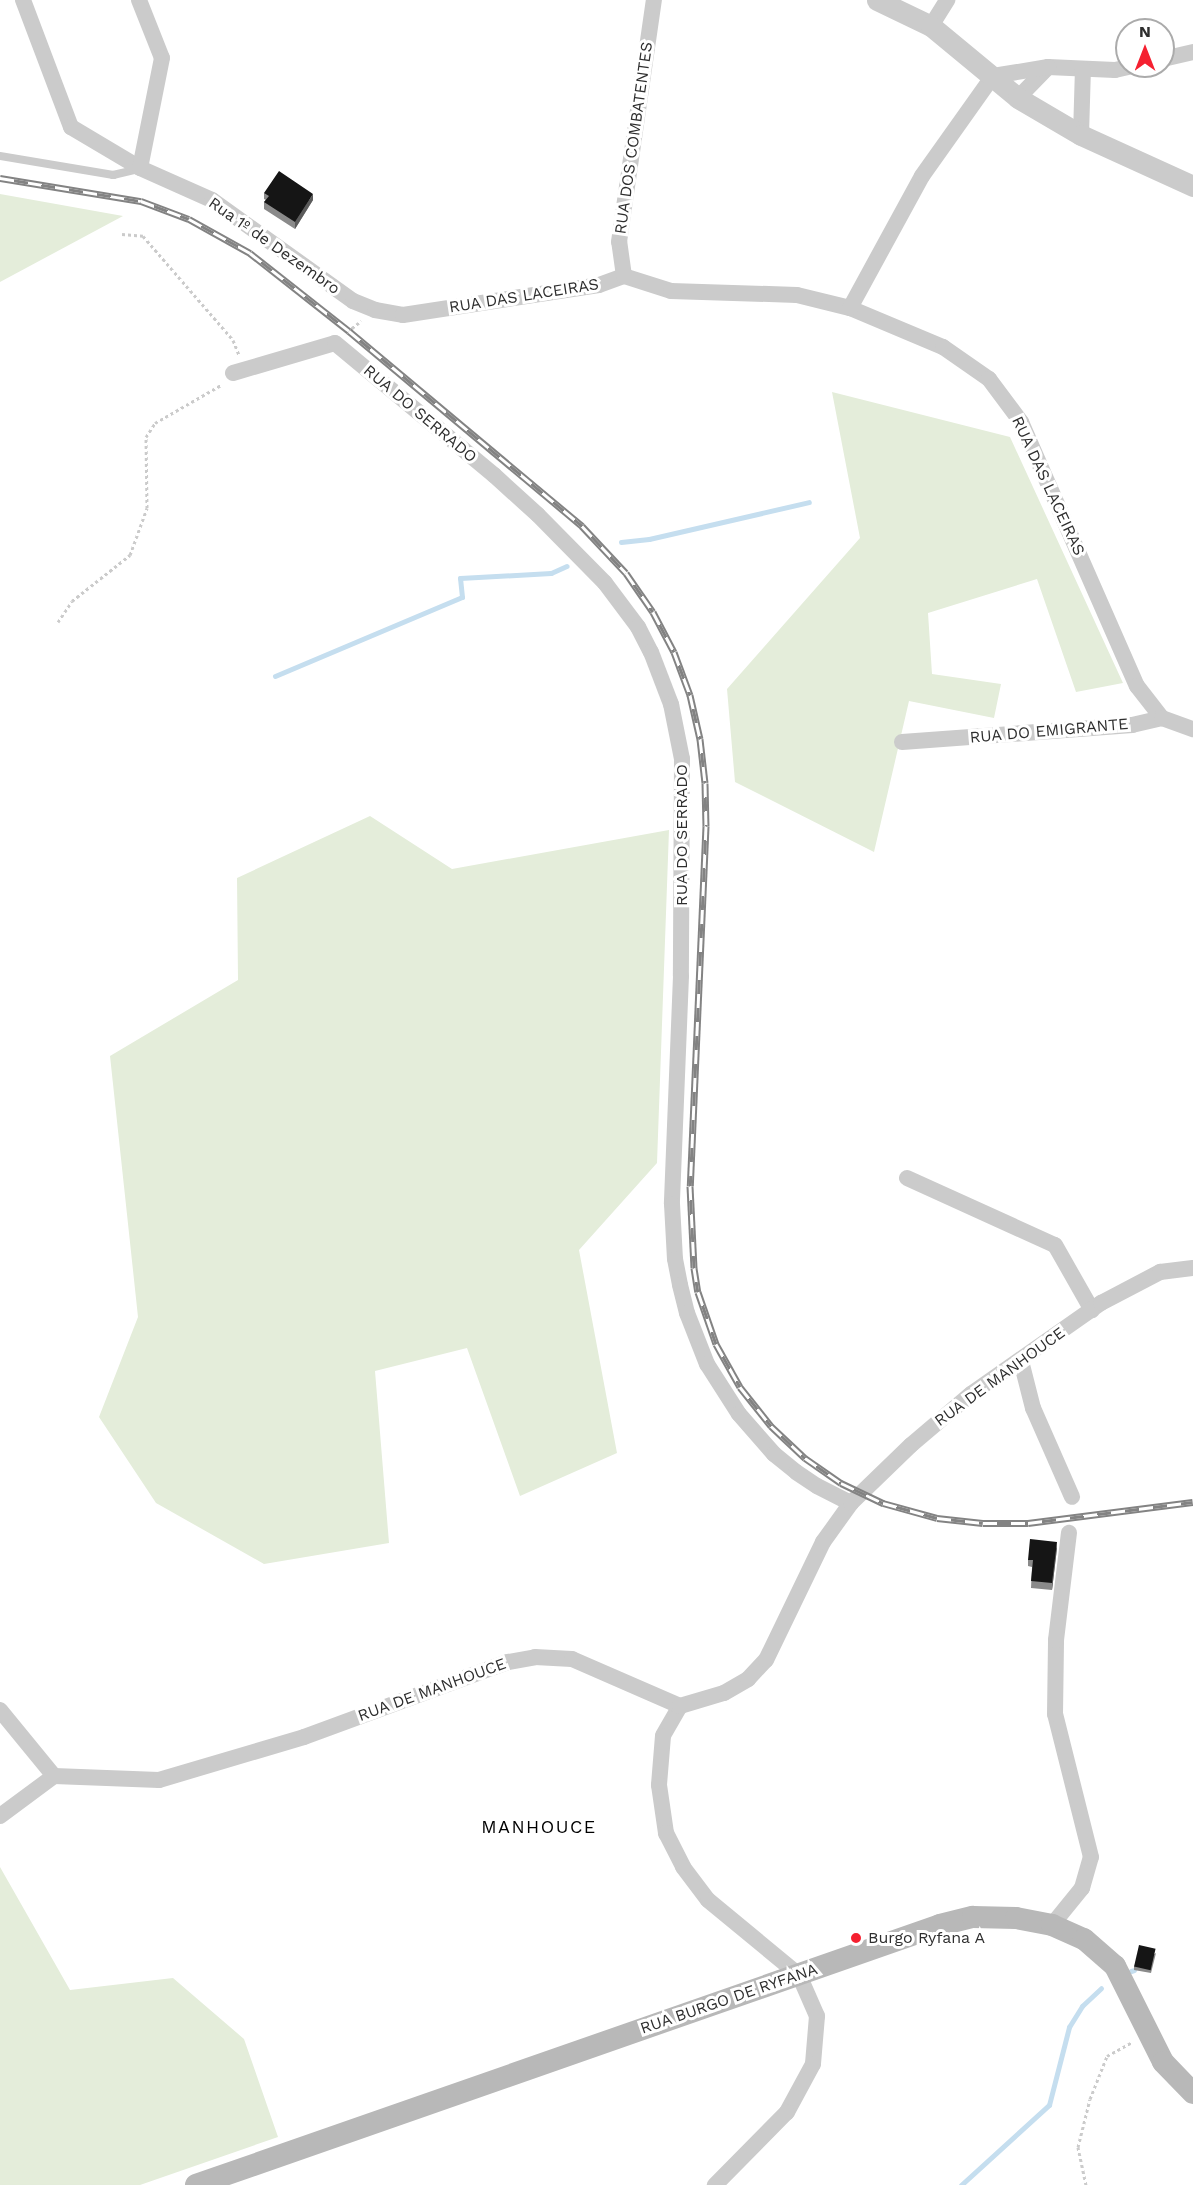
<!DOCTYPE html>
<html>
<head>
<meta charset="utf-8">
<style>
  body { margin:0 }
  #map { position:relative; width:1193px; height:2185px; overflow:hidden; background:#fff; font-family:"Work Sans",sans-serif }
  div>[style] { position:absolute }
  [style*='--x'] { left:calc(var(--x)*1px); top:calc(var(--y)*1px); width:calc(var(--w)*1px); rotate:calc(var(--a)*1deg) }
  .green>* { inset:0; background:#e4edda }
  .stream>* { height:5px; margin:-2.5px; padding:0 2.5px; transform-origin:2.5px; border-radius:2.5px; background:#c5deef }
  .path>* { height:3px; margin-top:-1.5px; transform-origin:0; background:repeating-linear-gradient(90deg,#cbcbcb 0 3px,transparent 0 6px) }
  .service>* { height:8px; margin:-4px; padding:0 4px; transform-origin:4px; border-radius:4px; background:#cbcbcb }
  .minor>* { height:16px; margin:-8px; padding:0 8px; transform-origin:8px; border-radius:8px; background:#cbcbcb }
  .tertiary>* { height:21px; margin:-10.5px; padding:0 10.5px; transform-origin:10.5px; border-radius:10.5px; background:#cbcbcb }
  .secondary>* { height:22px; margin:-11px; padding:0 11px; transform-origin:11px; border-radius:11px; background:#b8b8b8 }
  .rail>* { height:7px; margin-top:-3.5px; transform-origin:0; background:repeating-linear-gradient(90deg,#fff 0 14px,#838383 0 28px); box-sizing:border-box; border-block:2px solid #838383 }
  .wall>* { inset:0; background:#8a8a8a }
  .shaded-wall>* { inset:0; background:#5b5b5b }
  .building>* { inset:0; background:#151515; transform-origin:0 0 }
  .dots>* { width:16px; height:16px; translate:-50% -50%; box-sizing:border-box; border:3px solid #fff; border-radius:50% }
  span { translate:-50% -50%; white-space:nowrap; text-align:center; line-height:1.15; -webkit-text-stroke:6px #fff; paint-order:stroke }
  .street-label { font-size:16px; color:#2e2e2e }
  .poi-label { font-size:16px; color:#2e2e2e }
  .left { translate:0 -50%; text-align:left }
  .neighbourhood-label { font-size:18px; color:#000; letter-spacing:1.5px }
  .north { position:absolute; left:1115px; top:18px; width:60px; height:60px; box-sizing:border-box; background:#fff; border:2px solid #ababab; border-radius:50%; rotate:0deg; font-size:16px; font-weight:700; line-height:24px; text-align:center; color:#2e2e2e }
  .north::after { content:''; display:block; margin:auto; width:21px; height:27px; background:#f52030; clip-path:polygon(50% 0,100% 100%,50% 72%,0 100%) }
</style>
</head>
<body>
<div id="map">
  <div class="green">
    <i style="clip-path:polygon(0 194px,123px 216px,0 282px)"></i>
    <i style="clip-path:polygon(832px 392px,1010px 437px,1123px 683px,1076px 692px,1037px 579px,928px 613px,932px 674px,1001px 684px,994px 718px,909px 701px,874px 852px,735px 782px,727px 689px,860px 538px)"></i>
    <i style="clip-path:polygon(370px 816px,452px 869px,669px 830px,657px 1163px,579px 1250px,617px 1453px,520px 1496px,467px 1348px,375px 1371px,389px 1543px,264px 1564px,156px 1503px,99px 1417px,138px 1317px,110px 1056px,238px 980px,237px 878px)"></i>
    <i style="clip-path:polygon(0 1867px,70px 1990px,173px 1978px,244px 2039px,278px 2137px,140px 2185px,0 2185px)"></i>
  </div>
  <div class="stream">
    <i style="--x:621;--y:542;--w:28;--a:-6"></i>
    <i style="--x:649;--y:539;--w:164;--a:-13"></i>
    <i style="--x:275;--y:676;--w:203;--a:-22.9"></i>
    <i style="--x:462;--y:597;--w:19;--a:-96"></i>
    <i style="--x:460;--y:578;--w:91;--a:-3.1"></i>
    <i style="--x:551;--y:573;--w:17;--a:-24"></i>
    <i style="--x:1131;--y:1971;--w:3;--a:-18"></i>
    <i style="--x:961;--y:2185;--w:119;--a:-42.3"></i>
    <i style="--x:1049;--y:2105;--w:81;--a:-75.6"></i>
    <i style="--x:1069;--y:2027;--w:25;--a:-58"></i>
    <i style="--x:1082;--y:2006;--w:26;--a:-43"></i>
  </div>
  <div class="path">
    <i style="--x:122;--y:234;--w:21;--a:5"></i>
    <i style="--x:143;--y:236;--w:138;--a:49.1"></i>
    <i style="--x:233;--y:340;--w:16;--a:68"></i>
    <i style="--x:347;--y:332;--w:18;--a:-38"></i>
    <i style="--x:58;--y:622;--w:25;--a:-56"></i>
    <i style="--x:72;--y:601;--w:74;--a:-38.4"></i>
    <i style="--x:130;--y:555;--w:50;--a:-70.1"></i>
    <i style="--x:147;--y:508;--w:71;--a:-90.8"></i>
    <i style="--x:146;--y:437;--w:17;--a:-57"></i>
    <i style="--x:155;--y:423;--w:76;--a:-29.9"></i>
    <i style="--x:1086;--y:2185;--w:39;--a:-102"></i>
    <i style="--x:1078;--y:2147;--w:49;--a:-76"></i>
    <i style="--x:1090;--y:2099;--w:46;--a:-68.4"></i>
    <i style="--x:1107;--y:2056;--w:29;--a:-29"></i>
  </div>
  <div class="service">
    <i style="--x:0;--y:156;--w:115;--a:9.5"></i>
    <i style="--x:113;--y:175;--w:27;--a:-13"></i>
  </div>
  <div class="minor">
    <i style="--x:23;--y:0;--w:136;--a:69.3"></i>
    <i style="--x:71;--y:127;--w:80;--a:30.7"></i>
    <i style="--x:140;--y:168;--w:79;--a:24"></i>
    <i style="--x:212;--y:200;--w:173;--a:35.6"></i>
    <i style="--x:353;--y:301;--w:24;--a:22"></i>
    <i style="--x:375;--y:310;--w:28;--a:10"></i>
    <i style="--x:403;--y:315;--w:198;--a:-8.7"></i>
    <i style="--x:599;--y:285;--w:27;--a:-20"></i>
    <i style="--x:624;--y:276;--w:49;--a:17.7"></i>
    <i style="--x:671;--y:291;--w:126;--a:1.8"></i>
    <i style="--x:797;--y:295;--w:55;--a:13.8"></i>
    <i style="--x:850;--y:308;--w:101;--a:22.8"></i>
    <i style="--x:943;--y:347;--w:56;--a:34.8"></i>
    <i style="--x:989;--y:379;--w:54;--a:53.3"></i>
    <i style="--x:1021;--y:422;--w:288;--a:66.3"></i>
    <i style="--x:1137;--y:686;--w:41;--a:52"></i>
    <i style="--x:139;--y:0;--w:62;--a:68.4"></i>
    <i style="--x:162;--y:58;--w:112;--a:101.3"></i>
    <i style="--x:931;--y:26;--w:31;--a:-58"></i>
    <i style="--x:1163;--y:59;--w:31;--a:-13"></i>
    <i style="--x:1018;--y:98;--w:43;--a:-45.9"></i>
    <i style="--x:1048;--y:67;--w:67;--a:2.6"></i>
    <i style="--x:1115;--y:70;--w:17;--a:-13"></i>
    <i style="--x:1081;--y:135;--w:66;--a:-88.3"></i>
    <i style="--x:624;--y:276;--w:34;--a:-98"></i>
    <i style="--x:619;--y:242;--w:245;--a:-81.8"></i>
    <i style="--x:850;--y:308;--w:150;--a:-61.4"></i>
    <i style="--x:922;--y:176;--w:123;--a:-54.6"></i>
    <i style="--x:993;--y:76;--w:56;--a:-9.3"></i>
    <i style="--x:233;--y:373;--w:106;--a:-16.4"></i>
    <i style="--x:335;--y:343;--w:207;--a:39.7"></i>
    <i style="--x:494;--y:475;--w:59;--a:42.3"></i>
    <i style="--x:538;--y:515;--w:95;--a:45.4"></i>
    <i style="--x:605;--y:583;--w:55;--a:53.1"></i>
    <i style="--x:638;--y:627;--w:28;--a:63"></i>
    <i style="--x:651;--y:652;--w:56;--a:69"></i>
    <i style="--x:671;--y:704;--w:56;--a:78.7"></i>
    <i style="--x:682;--y:759;--w:217;--a:90.3"></i>
    <i style="--x:681;--y:976;--w:228;--a:92.3"></i>
    <i style="--x:672;--y:1204;--w:55;--a:86.9"></i>
    <i style="--x:675;--y:1259;--w:26;--a:79"></i>
    <i style="--x:680;--y:1285;--w:29;--a:76"></i>
    <i style="--x:687;--y:1313;--w:55;--a:68.6"></i>
    <i style="--x:707;--y:1364;--w:59;--a:57.4"></i>
    <i style="--x:739;--y:1414;--w:53;--a:48.8"></i>
    <i style="--x:774;--y:1454;--w:28;--a:39"></i>
    <i style="--x:796;--y:1472;--w:25;--a:34"></i>
    <i style="--x:817;--y:1486;--w:38;--a:27"></i>
    <i style="--x:902;--y:742;--w:231;--a:-4.2"></i>
    <i style="--x:1132;--y:725;--w:31;--a:-13"></i>
    <i style="--x:1162;--y:718;--w:33;--a:20"></i>
    <i style="--x:907;--y:1178;--w:162;--a:24.4"></i>
    <i style="--x:1055;--y:1245;--w:75;--a:60.4"></i>
    <i style="--x:1021;--y:1361;--w:49;--a:75.7"></i>
    <i style="--x:1033;--y:1408;--w:97;--a:66.3"></i>
    <i style="--x:680;--y:1706;--w:34;--a:120"></i>
    <i style="--x:663;--y:1736;--w:49;--a:94.7"></i>
    <i style="--x:659;--y:1785;--w:49;--a:81.7"></i>
    <i style="--x:666;--y:1833;--w:38;--a:63"></i>
    <i style="--x:683;--y:1867;--w:41;--a:52.9"></i>
    <i style="--x:708;--y:1900;--w:118;--a:39.5"></i>
    <i style="--x:799;--y:1975;--w:45;--a:66.3"></i>
    <i style="--x:817;--y:2016;--w:48;--a:94.8"></i>
    <i style="--x:813;--y:2064;--w:55;--a:118.4"></i>
    <i style="--x:787;--y:2112;--w:103;--a:134.6"></i>
    <i style="--x:0;--y:1710;--w:85;--a:50.7"></i>
    <i style="--x:0;--y:1816;--w:67;--a:-36.5"></i>
    <i style="--x:54;--y:1776;--w:105;--a:2.2"></i>
    <i style="--x:159;--y:1780;--w:151;--a:-16.5"></i>
    <i style="--x:304;--y:1737;--w:217;--a:-20.2"></i>
    <i style="--x:508;--y:1662;--w:27;--a:-10"></i>
    <i style="--x:535;--y:1657;--w:37;--a:3"></i>
    <i style="--x:572;--y:1659;--w:118;--a:23.5"></i>
    <i style="--x:680;--y:1706;--w:46;--a:-16.5"></i>
    <i style="--x:724;--y:1693;--w:28;--a:-30"></i>
    <i style="--x:748;--y:1679;--w:26;--a:-47"></i>
    <i style="--x:766;--y:1660;--w:131;--a:-64.2"></i>
    <i style="--x:823;--y:1542;--w:48;--a:-54.3"></i>
    <i style="--x:851;--y:1503;--w:83;--a:-44"></i>
    <i style="--x:911;--y:1445;--w:79;--a:-40.4"></i>
    <i style="--x:971;--y:1394;--w:159;--a:-35"></i>
    <i style="--x:1101;--y:1303;--w:67;--a:-27.7"></i>
    <i style="--x:1160;--y:1272;--w:33;--a:-7"></i>
    <i style="--x:1052;--y:1925;--w:48;--a:-51"></i>
    <i style="--x:1082;--y:1888;--w:32;--a:-74"></i>
    <i style="--x:1091;--y:1857;--w:147;--a:-104.1"></i>
    <i style="--x:1055;--y:1714;--w:74;--a:-89.2"></i>
    <i style="--x:1056;--y:1640;--w:108;--a:-83.1"></i>
  </div>
  <div class="tertiary">
    <i style="--x:877;--y:0;--w:60;--a:25.7"></i>
    <i style="--x:931;--y:26;--w:113;--a:39.6"></i>
    <i style="--x:1018;--y:98;--w:73;--a:30.4"></i>
    <i style="--x:1081;--y:135;--w:123;--a:24.5"></i>
  </div>
  <div class="secondary">
    <i style="--x:196;--y:2185;--w:788;--a:-19.26"></i>
    <i style="--x:940;--y:1925;--w:34;--a:-14"></i>
    <i style="--x:973;--y:1917;--w:43;--a:1.3"></i>
    <i style="--x:1016;--y:1918;--w:37;--a:11"></i>
    <i style="--x:1052;--y:1925;--w:35;--a:24"></i>
    <i style="--x:1084;--y:1939;--w:41;--a:41.1"></i>
    <i style="--x:1115;--y:1966;--w:107;--a:63.4"></i>
    <i style="--x:1163;--y:2062;--w:43;--a:45.9"></i>
  </div>
  <div class="rail">
    <i style="--x:0;--y:178;--w:143;--a:9.3"></i>
    <i style="--x:141;--y:201;--w:51;--a:20.6"></i>
    <i style="--x:189;--y:219;--w:70;--a:29.1"></i>
    <i style="--x:250;--y:253;--w:126;--a:38.2"></i>
    <i style="--x:349;--y:331;--w:304;--a:39.9"></i>
    <i style="--x:582;--y:526;--w:64;--a:46.9"></i>
    <i style="--x:626;--y:573;--w:47;--a:55.3"></i>
    <i style="--x:653;--y:612;--w:45;--a:62.3"></i>
    <i style="--x:674;--y:652;--w:46;--a:69.6"></i>
    <i style="--x:690;--y:695;--w:45;--a:77.2"></i>
    <i style="--x:700;--y:739;--w:44;--a:83.5"></i>
    <i style="--x:705;--y:783;--w:43;--a:88.7"></i>
    <i style="--x:706;--y:826;--w:360;--a:92.5"></i>
    <i style="--x:690;--y:1186;--w:82;--a:87.2"></i>
    <i style="--x:694;--y:1268;--w:24;--a:81"></i>
    <i style="--x:698;--y:1292;--w:55;--a:70.9"></i>
    <i style="--x:716;--y:1344;--w:49;--a:60.8"></i>
    <i style="--x:740;--y:1387;--w:50;--a:51.5"></i>
    <i style="--x:771;--y:1426;--w:47;--a:43.3"></i>
    <i style="--x:805;--y:1458;--w:44;--a:34.8"></i>
    <i style="--x:841;--y:1483;--w:47;--a:25.5"></i>
    <i style="--x:883;--y:1503;--w:56;--a:15.5"></i>
    <i style="--x:937;--y:1518;--w:46;--a:6.2"></i>
    <i style="--x:983;--y:1523;--w:45;--a:0"></i>
    <i style="--x:1028;--y:1523;--w:166;--a:-7.3"></i>
  </div>
  <div class="wall">
    <i style="clip-path:polygon(264px 193px,313px 200px,295px 229px,264px 209px,264px 202px,266px 200px,264px 199px)"></i>
    <i style="clip-path:polygon(1057px 1548px,1052px 1590px,1031px 1588px,1032px 1567px,1028px 1566px,1028px 1560px)"></i>
    <i style="clip-path:polygon(1156px 1953px,1151px 1973px,1134px 1970px,1134px 1966px)"></i>
  </div>
  <div class="shaded-wall">
    <i style="clip-path:polygon(313px 194px,313px 200px,295px 229px,295px 222px)"></i>
    <i style="clip-path:polygon(1057px 1542px,1057px 1548px,1052px 1590px,1052px 1583px)"></i>
  </div>
  <div class="building">
    <i style="clip-path:polygon(279px 171px,313px 194px,295px 222px,264px 202px,269px 196px,264px 193px)"></i>
    <i style="clip-path:polygon(1030px 1539px,1057px 1542px,1052px 1583px,1031px 1581px,1033px 1560px,1028px 1560px)"></i>
    <i style="left:1139px;top:1945px;width:17px;height:22px;rotate:13deg"></i>
  </div>
  <div class="dots">
    <i style="left:856px;top:1938px;background:#f52030"></i>
  </div>
  <div class="street-label">
    <span style="left:634px;top:138px;rotate:-82deg">RUA DOS COMBATENTES</span>
    <span style="left:274px;top:246px;rotate:35deg">Rua 1º de Dezembro</span>
    <span style="left:524px;top:296px;rotate:-9deg">RUA DAS LACEIRAS</span>
    <span style="left:420px;top:414px;rotate:40deg">RUA DO SERRADO</span>
    <span style="left:1048px;top:486px;rotate:65deg">RUA DAS LACEIRAS</span>
    <span style="left:1049px;top:731px;rotate:-5deg">RUA DO EMIGRANTE</span>
    <span style="left:682px;top:835px;rotate:-90deg">RUA DO SERRADO</span>
    <span style="left:1000px;top:1377px;rotate:-36deg">RUA DE MANHOUCE</span>
    <span style="left:432px;top:1690px;rotate:-20deg">RUA DE MANHOUCE</span>
    <span style="left:729px;top:1999px;rotate:-19deg">RUA BURGO DE RYFANA</span>
  </div>
  <div class="poi-label">
    <span class="left" style="left:868px;top:1938px">Burgo Ryfana A</span>
  </div>
  <div class="neighbourhood-label">
    <span style="left:539px;top:1827px">MANHOUCE</span>
  </div>
  <div class="north">N</div>
</div>
</body>
</html>
